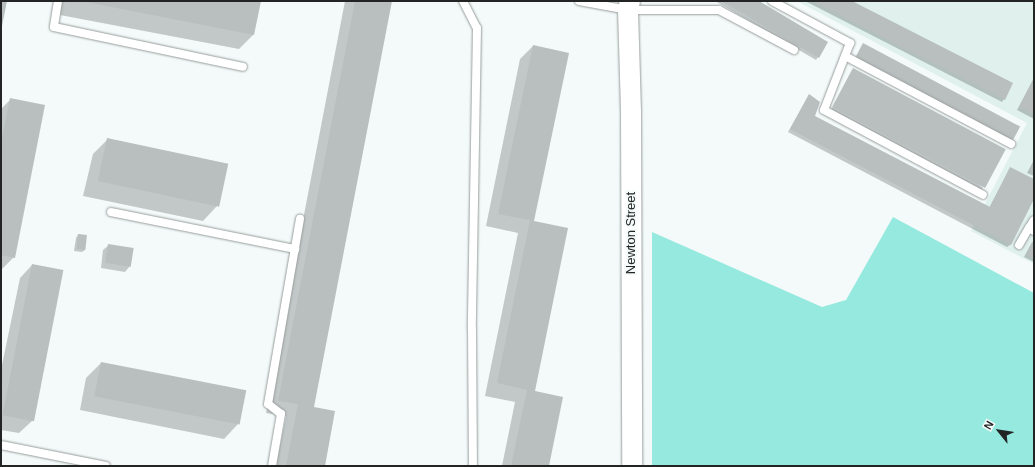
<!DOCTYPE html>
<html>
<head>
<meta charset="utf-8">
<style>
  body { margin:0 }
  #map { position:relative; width:1035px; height:467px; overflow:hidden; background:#f3faf9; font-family:Arial,sans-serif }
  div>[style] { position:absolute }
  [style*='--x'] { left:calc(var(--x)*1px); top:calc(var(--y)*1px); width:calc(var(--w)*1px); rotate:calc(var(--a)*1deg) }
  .built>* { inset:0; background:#dff0ed }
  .green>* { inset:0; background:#95e9df }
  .shadow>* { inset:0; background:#0003 }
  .building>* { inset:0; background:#b8bfbe; transform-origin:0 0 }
  .roads { filter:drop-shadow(0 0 1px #979d9c) drop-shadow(0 0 1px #979d9c) }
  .service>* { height:8px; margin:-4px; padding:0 4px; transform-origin:4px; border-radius:4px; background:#fff }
  .tertiary>* { height:20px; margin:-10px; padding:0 10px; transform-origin:10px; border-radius:10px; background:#fff }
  span { translate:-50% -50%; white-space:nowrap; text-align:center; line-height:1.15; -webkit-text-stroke:3.5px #f3faf9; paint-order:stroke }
  .street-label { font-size:13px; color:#222524 }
  .frame { position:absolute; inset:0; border:2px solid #222524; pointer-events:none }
  .north { position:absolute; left:979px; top:411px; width:40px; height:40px; -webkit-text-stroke:3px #f3faf9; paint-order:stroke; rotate:300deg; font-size:11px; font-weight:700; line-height:16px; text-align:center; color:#222524 }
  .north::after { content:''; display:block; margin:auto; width:14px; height:18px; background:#222524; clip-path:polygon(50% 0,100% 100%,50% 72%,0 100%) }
</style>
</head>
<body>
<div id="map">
  <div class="built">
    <i style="clip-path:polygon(797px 1px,1034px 1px,1034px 264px,971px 231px,1027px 123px)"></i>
  </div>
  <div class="green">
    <i style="clip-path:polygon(893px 217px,1034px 293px,1034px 466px,652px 466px,652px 232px,822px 307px,846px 300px)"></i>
  </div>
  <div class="shadow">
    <i style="clip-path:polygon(62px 1px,260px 1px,253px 35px,239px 49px,60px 15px)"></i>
    <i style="clip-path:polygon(345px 1px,391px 1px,313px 408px,324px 466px,276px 466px,286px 416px,266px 413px)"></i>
    <i style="clip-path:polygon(715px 1px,757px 1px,818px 57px,816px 60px)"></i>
    <i style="clip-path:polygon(805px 1px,850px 1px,1004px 99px,1002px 102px)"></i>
    <i style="clip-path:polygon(863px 45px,1013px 138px,1011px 140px,855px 59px)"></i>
    <i style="clip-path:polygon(533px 46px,533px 392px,548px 466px,502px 466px,515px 402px,485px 396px,518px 233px,486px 226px,520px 59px)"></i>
    <i style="clip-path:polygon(851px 72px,983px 188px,981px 191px,831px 110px)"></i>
    <i style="clip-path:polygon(1034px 78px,1034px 119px,1017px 110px)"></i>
    <i style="clip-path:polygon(809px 95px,814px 116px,989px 208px,1010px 168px,1034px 180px,1034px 197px,1010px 245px,1007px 247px,788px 132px)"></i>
    <i style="clip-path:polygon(11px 99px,14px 257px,1px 270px,1px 109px)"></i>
    <i style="clip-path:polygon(108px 139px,217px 206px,203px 221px,83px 196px,93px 154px)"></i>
    <i style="clip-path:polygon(1034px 160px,1034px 176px,1027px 173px)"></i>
    <i style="clip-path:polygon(78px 235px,85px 250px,82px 252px,74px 251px,76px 238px)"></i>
    <i style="clip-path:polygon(1034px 244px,1034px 262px,1024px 257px,1030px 246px)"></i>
    <i style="clip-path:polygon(109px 245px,130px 266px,125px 272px,101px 268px,103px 250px)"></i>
    <i style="clip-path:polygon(32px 265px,32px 421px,19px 433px,1px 430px,1px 370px,20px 278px)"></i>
    <i style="clip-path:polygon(101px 363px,238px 424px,224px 439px,80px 410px,86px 378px)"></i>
  </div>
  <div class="building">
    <i style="clip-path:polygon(1px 1px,7px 1px,2px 26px,1px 26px)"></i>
    <i style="clip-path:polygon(81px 1px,261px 1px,254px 35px)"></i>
    <i style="clip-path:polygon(355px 1px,392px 1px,314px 407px,335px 411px,325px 466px,286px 466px,298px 404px,278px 401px)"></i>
    <i style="clip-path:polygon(721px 1px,759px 1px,828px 42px,819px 58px)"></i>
    <i style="clip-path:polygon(812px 1px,852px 1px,1013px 83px,1005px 100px)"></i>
    <i style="left:863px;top:43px;width:178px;height:15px;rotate:28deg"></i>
    <i style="clip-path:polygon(533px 45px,569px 53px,534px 221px,568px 228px,535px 391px,563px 397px,549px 466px,511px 466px,527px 390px,497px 383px,530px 220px,498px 214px)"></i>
    <i style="left:853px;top:68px;width:173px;height:44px;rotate:28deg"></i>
    <i style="clip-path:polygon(1034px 78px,1034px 115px,1019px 107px)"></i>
    <i style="clip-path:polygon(809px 94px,820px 102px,815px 116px,990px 207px,1010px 167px,1034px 179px,1034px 199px,1011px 245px,790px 129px)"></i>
    <i style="clip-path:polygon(10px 98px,45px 105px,15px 258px,1px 255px,1px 144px)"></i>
    <i style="left:107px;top:138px;width:124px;height:44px;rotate:12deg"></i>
    <i style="clip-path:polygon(1034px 160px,1034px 173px,1029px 170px)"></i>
    <i style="left:78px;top:234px;width:9px;height:15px;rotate:6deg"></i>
    <i style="clip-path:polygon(1032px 242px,1034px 243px,1034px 259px,1026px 254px)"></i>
    <i style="left:108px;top:244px;width:26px;height:19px;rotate:9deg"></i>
    <i style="left:32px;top:264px;width:32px;height:154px;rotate:11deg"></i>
    <i style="left:101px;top:362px;width:148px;height:35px;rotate:11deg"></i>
  </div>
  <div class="roads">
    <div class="service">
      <i style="--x:58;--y:1;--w:26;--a:99"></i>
      <i style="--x:54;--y:27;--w:193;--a:11.9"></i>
      <i style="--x:463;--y:1;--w:30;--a:63"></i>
      <i style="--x:477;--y:28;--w:301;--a:91"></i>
      <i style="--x:472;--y:329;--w:137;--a:89.6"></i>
      <i style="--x:579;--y:1;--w:50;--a:10.4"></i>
      <i style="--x:628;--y:10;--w:91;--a:0"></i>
      <i style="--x:719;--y:10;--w:85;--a:28.1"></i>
      <i style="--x:772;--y:1;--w:89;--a:28.3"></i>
      <i style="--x:850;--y:43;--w:72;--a:111.2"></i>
      <i style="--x:824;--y:110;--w:180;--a:28.1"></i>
      <i style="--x:845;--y:56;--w:188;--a:27.9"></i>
      <i style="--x:111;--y:212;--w:188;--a:11.4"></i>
      <i style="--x:1029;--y:228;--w:9;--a:-58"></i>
      <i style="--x:1019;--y:245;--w:20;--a:-60"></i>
      <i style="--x:1029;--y:228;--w:6;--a:31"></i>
      <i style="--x:1;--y:445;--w:107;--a:11.3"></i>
      <i style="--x:272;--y:466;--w:53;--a:-80.2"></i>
      <i style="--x:281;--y:414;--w:16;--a:-142"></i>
      <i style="--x:268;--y:404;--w:188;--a:-80.2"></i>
    </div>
    <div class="tertiary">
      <i style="--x:630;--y:1;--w:9;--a:103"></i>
      <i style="--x:628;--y:10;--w:102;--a:88.3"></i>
      <i style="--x:631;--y:112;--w:354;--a:89.8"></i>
    </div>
  </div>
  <div class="street-label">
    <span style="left:631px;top:233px;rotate:-90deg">Newton Street</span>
  </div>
  <div class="frame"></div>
  <div class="north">N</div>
</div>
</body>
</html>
